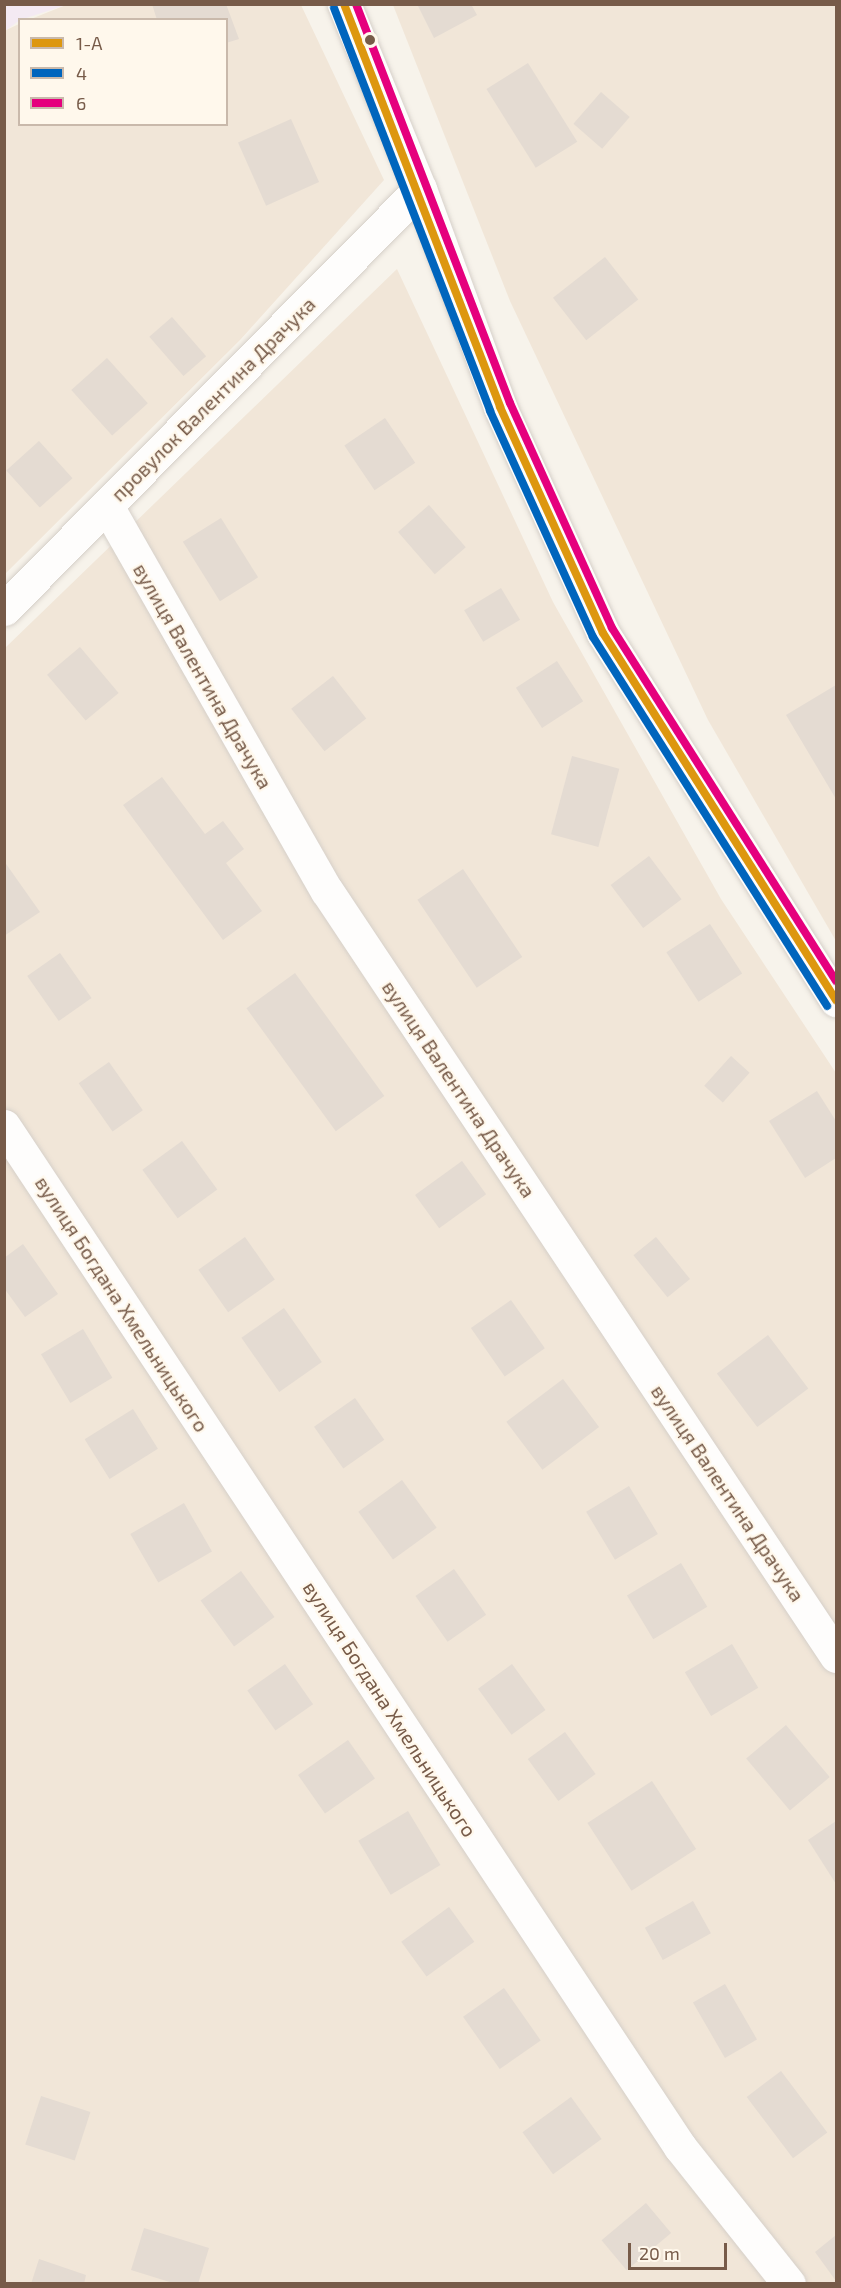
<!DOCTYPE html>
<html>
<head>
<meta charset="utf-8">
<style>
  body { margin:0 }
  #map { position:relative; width:841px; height:2288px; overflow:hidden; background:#f7f3eb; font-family:"Exo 2",sans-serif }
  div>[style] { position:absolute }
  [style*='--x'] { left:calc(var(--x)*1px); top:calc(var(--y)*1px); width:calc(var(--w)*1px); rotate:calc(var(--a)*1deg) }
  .residential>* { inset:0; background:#f1e6d8 }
  .education>* { inset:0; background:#f4eaf3 }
  .building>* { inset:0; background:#e4dbd2; transform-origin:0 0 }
  .roads { filter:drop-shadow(0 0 2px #d6d0c9) drop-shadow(0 0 2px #d6d0c9) }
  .minor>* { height:33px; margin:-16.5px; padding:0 16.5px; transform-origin:16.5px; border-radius:16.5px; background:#fefdfc }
  .secondary>* { height:33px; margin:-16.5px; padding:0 16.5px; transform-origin:16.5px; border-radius:16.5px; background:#fefdfc }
  .bus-1>* { height:8px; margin:-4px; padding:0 4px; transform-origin:4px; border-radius:4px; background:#dd970f }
  .bus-2>* { height:8px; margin:-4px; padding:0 4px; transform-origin:4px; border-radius:4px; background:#0065bd }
  .bus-3>* { height:8px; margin:-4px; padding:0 4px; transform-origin:4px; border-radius:4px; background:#e5007d }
  .dots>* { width:16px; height:16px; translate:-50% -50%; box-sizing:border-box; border:3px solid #fff8ec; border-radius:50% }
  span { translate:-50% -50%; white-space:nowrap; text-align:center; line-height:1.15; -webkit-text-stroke:4.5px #fff8ec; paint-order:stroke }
  .street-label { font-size:20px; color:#775b49 }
  .frame { position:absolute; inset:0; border:6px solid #775b49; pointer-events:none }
  .legend { position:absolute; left:18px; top:18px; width:210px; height:108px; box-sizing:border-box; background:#fff8ec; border:2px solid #c9b9ab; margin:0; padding:8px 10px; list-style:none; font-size:18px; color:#775b49 }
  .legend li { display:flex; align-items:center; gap:12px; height:30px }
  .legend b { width:30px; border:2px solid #c9b9ab }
  .scale { position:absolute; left:628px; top:2243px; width:99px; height:27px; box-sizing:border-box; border:3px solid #775b49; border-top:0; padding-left:8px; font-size:18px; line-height:21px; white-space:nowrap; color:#775b49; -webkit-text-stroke:4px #fff8ec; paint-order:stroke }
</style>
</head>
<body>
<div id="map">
  <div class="residential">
    <i style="clip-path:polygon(66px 5px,301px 5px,384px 180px,240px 340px,5px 574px,4px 31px,19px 24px,20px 124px,226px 124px,226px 20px,31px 19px)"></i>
    <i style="clip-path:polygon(393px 5px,836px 5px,836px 941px,708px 720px,510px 301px)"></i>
    <i style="clip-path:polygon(397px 269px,553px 602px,721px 899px,836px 1073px,836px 2283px,5px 2284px,5px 648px)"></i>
  </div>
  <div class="education">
    <i style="clip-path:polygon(5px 4px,66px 4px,66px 5px,20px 20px,5px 31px)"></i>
  </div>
  <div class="building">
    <i style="clip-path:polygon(152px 4px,226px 4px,239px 39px,226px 43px,226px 20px,157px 20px)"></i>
    <i style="clip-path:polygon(417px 4px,471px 4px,477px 15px,434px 38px)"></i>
    <i style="left:528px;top:63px;width:93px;height:49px;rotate:58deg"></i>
    <i style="left:601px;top:92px;width:38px;height:42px;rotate:41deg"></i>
    <i style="left:291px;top:119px;width:69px;height:58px;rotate:66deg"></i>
    <i style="left:605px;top:257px;width:54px;height:66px;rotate:52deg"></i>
    <i style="left:172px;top:317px;width:52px;height:30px;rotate:49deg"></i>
    <i style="left:107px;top:358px;width:61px;height:48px;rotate:48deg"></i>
    <i style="left:385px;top:418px;width:54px;height:49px;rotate:56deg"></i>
    <i style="left:39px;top:441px;width:50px;height:44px;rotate:48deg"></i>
    <i style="left:429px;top:505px;width:56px;height:41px;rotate:49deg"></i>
    <i style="left:221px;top:518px;width:70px;height:45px;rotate:58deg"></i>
    <i style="left:501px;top:588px;width:37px;height:43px;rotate:59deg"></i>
    <i style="left:80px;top:647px;width:60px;height:43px;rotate:50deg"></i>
    <i style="left:557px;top:661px;width:48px;height:49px;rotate:57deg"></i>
    <i style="left:333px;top:676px;width:54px;height:53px;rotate:52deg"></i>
    <i style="clip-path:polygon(836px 685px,836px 799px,786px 715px)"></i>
    <i style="left:572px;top:756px;width:49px;height:81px;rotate:15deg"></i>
    <i style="clip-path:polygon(162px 777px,205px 834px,223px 821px,244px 849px,226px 863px,262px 911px,223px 940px,123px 805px)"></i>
    <i style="left:649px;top:856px;width:54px;height:48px;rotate:53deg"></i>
    <i style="clip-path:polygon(4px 861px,40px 912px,4px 936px)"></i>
    <i style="left:463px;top:869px;width:106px;height:55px;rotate:56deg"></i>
    <i style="left:710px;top:924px;width:59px;height:52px;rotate:57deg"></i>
    <i style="left:60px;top:953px;width:55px;height:40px;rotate:55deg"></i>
    <i style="left:295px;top:973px;width:152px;height:60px;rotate:54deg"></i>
    <i style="left:731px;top:1056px;width:25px;height:40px;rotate:42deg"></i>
    <i style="left:109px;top:1062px;width:59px;height:37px;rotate:55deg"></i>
    <i style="clip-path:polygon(817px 1091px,836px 1121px,836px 1158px,805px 1178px,769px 1121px)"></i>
    <i style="left:182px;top:1141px;width:60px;height:49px;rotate:54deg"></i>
    <i style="left:462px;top:1161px;width:41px;height:58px;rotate:54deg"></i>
    <i style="left:245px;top:1237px;width:52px;height:57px;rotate:55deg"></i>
    <i style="left:656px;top:1237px;width:54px;height:29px;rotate:51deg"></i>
    <i style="clip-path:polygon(23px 1244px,58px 1294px,25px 1317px,4px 1288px,4px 1258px)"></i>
    <i style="left:511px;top:1300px;width:59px;height:49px;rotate:55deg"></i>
    <i style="left:284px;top:1308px;width:66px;height:52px;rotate:55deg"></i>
    <i style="left:83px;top:1329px;width:57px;height:49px;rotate:59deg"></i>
    <i style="left:768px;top:1335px;width:67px;height:64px;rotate:53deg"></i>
    <i style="left:563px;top:1379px;width:60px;height:71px;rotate:53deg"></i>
    <i style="left:355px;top:1398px;width:51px;height:50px;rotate:55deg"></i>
    <i style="left:133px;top:1409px;width:47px;height:57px;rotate:58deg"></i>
    <i style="left:402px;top:1480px;width:59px;height:54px;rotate:54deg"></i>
    <i style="left:629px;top:1486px;width:56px;height:50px;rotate:59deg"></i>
    <i style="left:184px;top:1503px;width:56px;height:62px;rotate:60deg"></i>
    <i style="left:681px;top:1563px;width:51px;height:63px;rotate:59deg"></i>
    <i style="left:454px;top:1569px;width:56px;height:47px;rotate:55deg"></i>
    <i style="left:241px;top:1571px;width:57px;height:50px;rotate:54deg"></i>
    <i style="left:732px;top:1644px;width:51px;height:55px;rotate:59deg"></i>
    <i style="left:285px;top:1664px;width:49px;height:46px;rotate:55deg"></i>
    <i style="left:512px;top:1664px;width:57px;height:42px;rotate:54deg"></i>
    <i style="left:786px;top:1725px;width:68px;height:52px;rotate:50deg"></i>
    <i style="left:565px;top:1732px;width:52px;height:46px;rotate:54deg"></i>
    <i style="left:348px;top:1740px;width:47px;height:61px;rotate:55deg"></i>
    <i style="left:652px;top:1781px;width:81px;height:77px;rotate:57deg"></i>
    <i style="left:408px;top:1811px;width:63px;height:58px;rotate:59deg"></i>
    <i style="clip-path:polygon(836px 1821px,836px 1884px,808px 1840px)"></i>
    <i style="left:693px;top:1901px;width:37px;height:55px;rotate:61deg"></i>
    <i style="left:449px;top:1907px;width:43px;height:59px;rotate:54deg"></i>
    <i style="left:725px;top:1984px;width:64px;height:37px;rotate:60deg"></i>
    <i style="left:504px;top:1988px;width:64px;height:50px;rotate:55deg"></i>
    <i style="left:781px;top:2071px;width:77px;height:43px;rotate:53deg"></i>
    <i style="left:41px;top:2096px;width:52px;height:51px;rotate:18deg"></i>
    <i style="left:571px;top:2097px;width:52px;height:60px;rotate:54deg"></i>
    <i style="left:646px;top:2203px;width:39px;height:58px;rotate:50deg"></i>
    <i style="clip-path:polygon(144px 2228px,209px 2248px,198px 2284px,176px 2284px,131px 2270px)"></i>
    <i style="clip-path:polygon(836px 2235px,836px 2281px,815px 2252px)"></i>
    <i style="clip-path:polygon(39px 2259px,86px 2275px,84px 2284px,31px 2284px)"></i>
  </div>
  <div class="roads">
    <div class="minor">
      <i style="--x:107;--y:506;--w:443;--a:60.3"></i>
      <i style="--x:327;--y:891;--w:919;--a:56.36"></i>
      <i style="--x:4;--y:609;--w:591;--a:-45.27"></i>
      <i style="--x:4;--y:1126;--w:1225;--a:56.49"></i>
      <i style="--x:680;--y:2147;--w:175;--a:51.5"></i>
    </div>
    <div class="secondary">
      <i style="--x:344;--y:4;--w:200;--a:67.7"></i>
      <i style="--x:420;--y:189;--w:232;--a:69.8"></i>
      <i style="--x:500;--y:407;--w:248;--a:65.5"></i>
      <i style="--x:603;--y:633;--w:435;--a:57.6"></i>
    </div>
  </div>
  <div class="bus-1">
    <i style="--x:344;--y:4;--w:432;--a:68.8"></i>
    <i style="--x:500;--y:407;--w:248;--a:65.5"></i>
    <i style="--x:603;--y:633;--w:435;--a:57.6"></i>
  </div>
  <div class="bus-2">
    <i style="--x:334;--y:8;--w:432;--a:68.8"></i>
    <i style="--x:490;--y:411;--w:248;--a:65.5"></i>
    <i style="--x:593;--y:637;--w:437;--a:57.6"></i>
  </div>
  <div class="bus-3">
    <i style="--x:356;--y:4;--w:428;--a:68.9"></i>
    <i style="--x:510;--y:403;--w:247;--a:65.6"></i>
    <i style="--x:612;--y:628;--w:418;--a:57.6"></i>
  </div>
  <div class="dots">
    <i style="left:370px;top:40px;background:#775b49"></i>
  </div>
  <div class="street-label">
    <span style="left:213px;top:399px;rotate:-45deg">провулок Валентина Драчука</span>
    <span style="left:203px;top:676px;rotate:60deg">вулиця Валентина Драчука</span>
    <span style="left:459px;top:1089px;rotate:56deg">вулиця Валентина Драчука</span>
    <span style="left:122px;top:1304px;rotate:57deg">вулиця Богдана Хмельницького</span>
    <span style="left:728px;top:1493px;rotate:56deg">вулиця Валентина Драчука</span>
    <span style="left:390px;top:1709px;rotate:57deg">вулиця Богдана Хмельницького</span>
  </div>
  <div class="frame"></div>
  <ul class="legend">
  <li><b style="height:8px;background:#dd970f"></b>1-А</li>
  <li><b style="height:8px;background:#0065bd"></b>4</li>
  <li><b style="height:8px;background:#e5007d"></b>6</li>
  </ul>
  <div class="scale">20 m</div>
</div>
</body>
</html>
